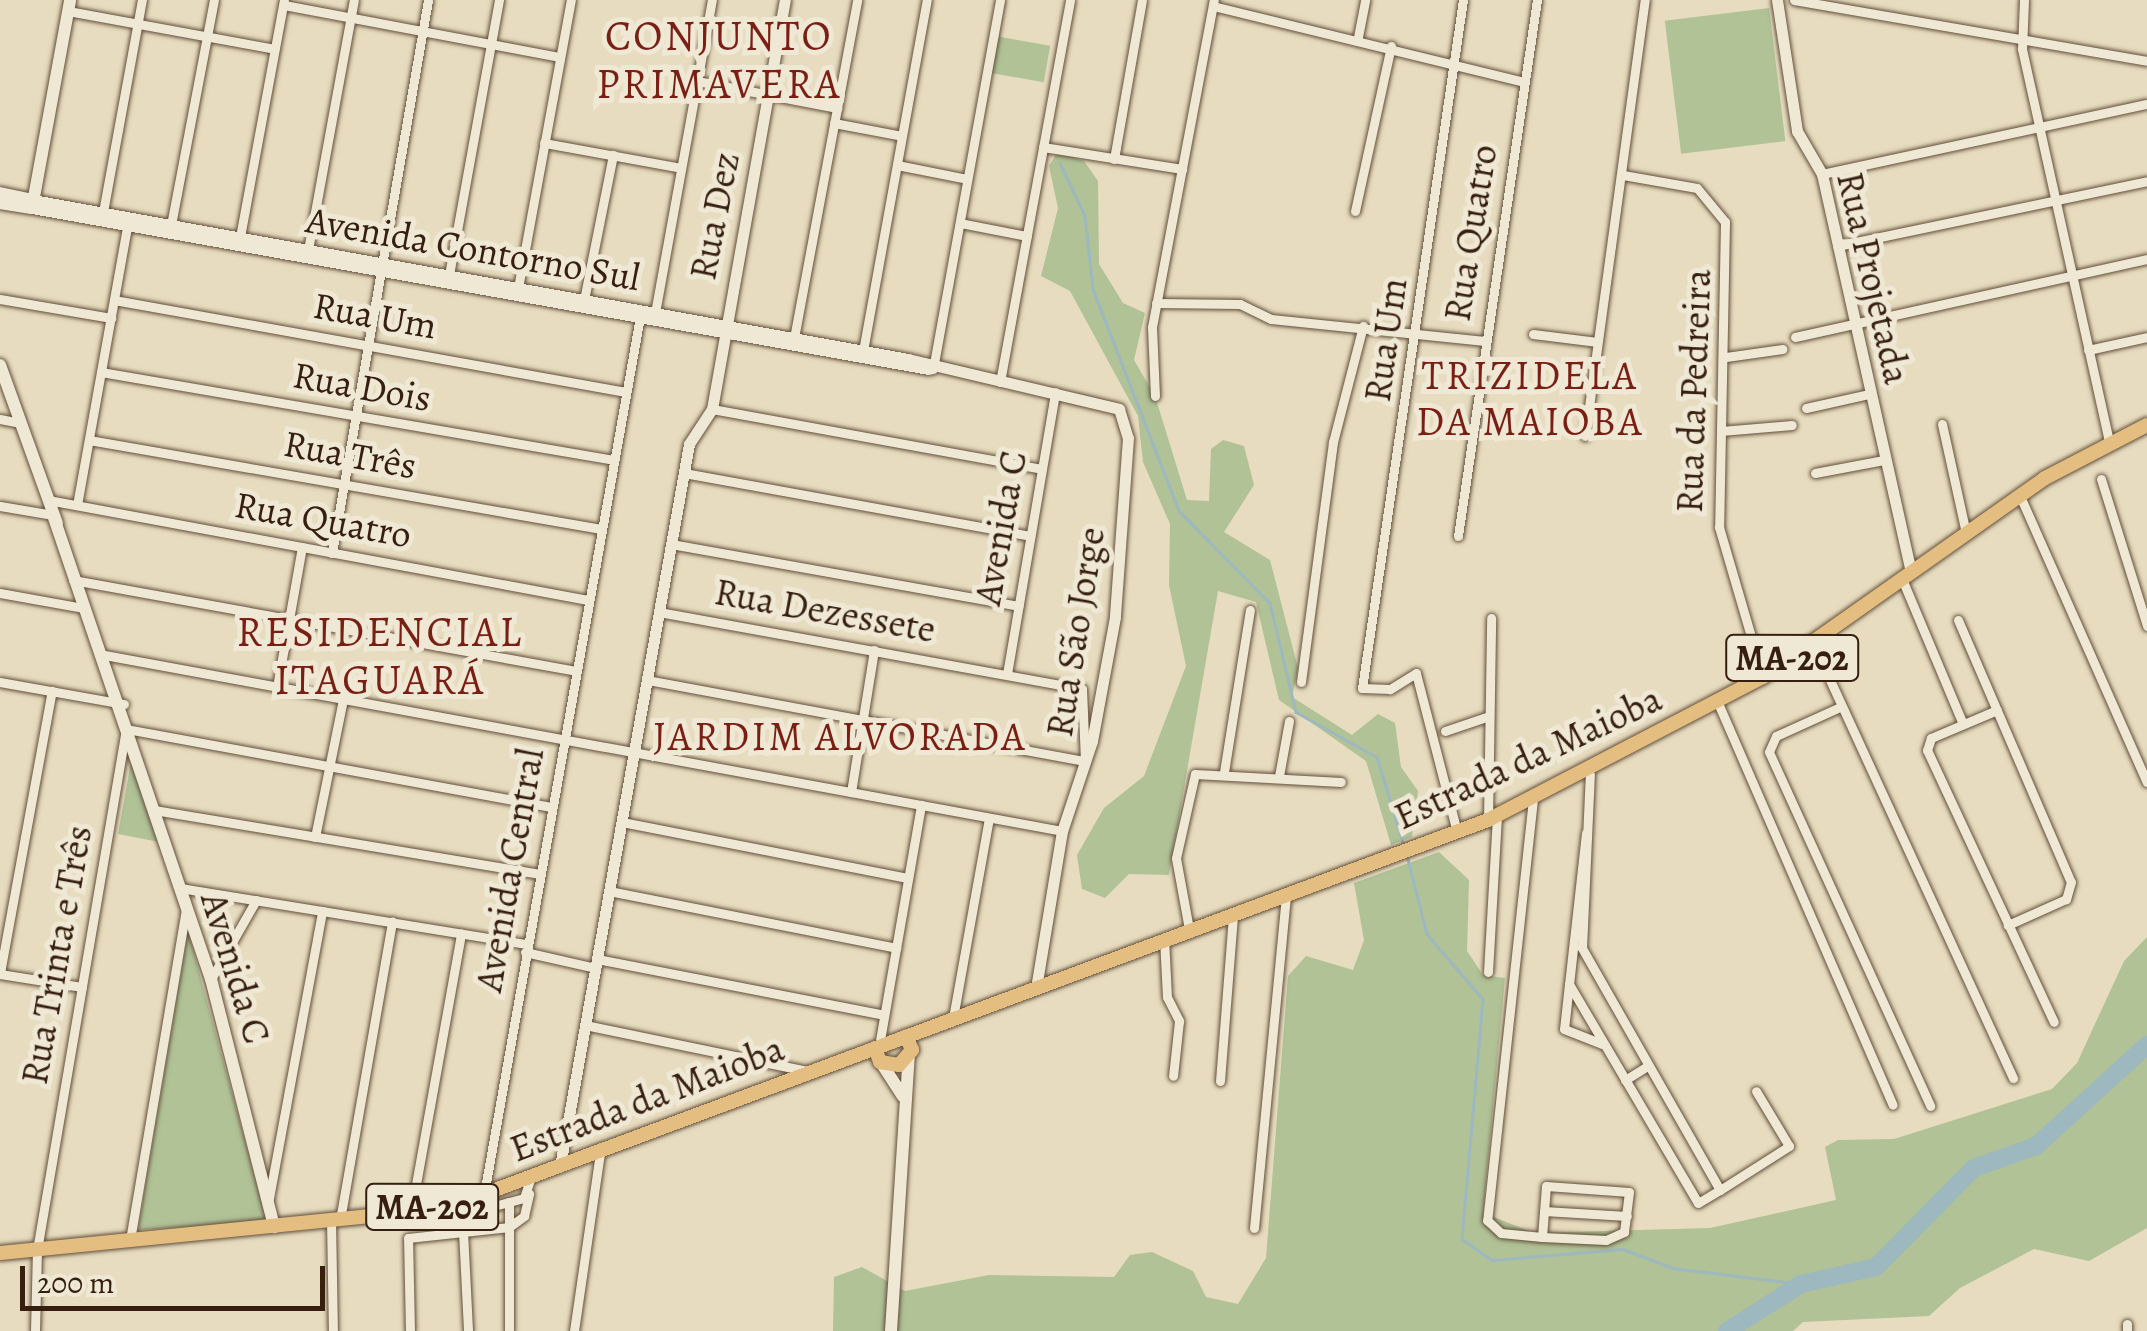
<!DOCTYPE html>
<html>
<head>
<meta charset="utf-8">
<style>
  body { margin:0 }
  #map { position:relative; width:2147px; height:1331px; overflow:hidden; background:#e7dcbf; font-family:Alegreya,serif }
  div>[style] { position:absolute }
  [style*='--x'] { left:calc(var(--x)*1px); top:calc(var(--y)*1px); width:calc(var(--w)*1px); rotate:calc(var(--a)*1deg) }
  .green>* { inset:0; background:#b0c296; transform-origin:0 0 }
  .stream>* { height:2.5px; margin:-1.25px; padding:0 1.25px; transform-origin:1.25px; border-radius:1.25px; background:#9db8be }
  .river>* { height:18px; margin:-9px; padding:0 9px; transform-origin:9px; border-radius:9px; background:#9db8be }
  .roads { filter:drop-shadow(0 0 2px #624e3a) drop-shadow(0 0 2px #624e3a) }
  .minor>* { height:9px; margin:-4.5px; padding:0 4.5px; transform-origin:4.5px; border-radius:4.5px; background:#efe8d5 }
  .tertiary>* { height:11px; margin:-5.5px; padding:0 5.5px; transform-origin:5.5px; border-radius:5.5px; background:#efe8d5 }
  .secondary>* { height:12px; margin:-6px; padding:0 6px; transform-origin:6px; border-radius:6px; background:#efe8d5 }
  .primary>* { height:14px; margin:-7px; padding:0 7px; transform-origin:7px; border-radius:7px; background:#e4be80 }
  span { translate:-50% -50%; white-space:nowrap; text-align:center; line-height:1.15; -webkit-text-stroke:10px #efe8d5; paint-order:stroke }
  .shield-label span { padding:2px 8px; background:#efe8d5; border:2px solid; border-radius:8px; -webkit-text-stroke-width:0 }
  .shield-label { font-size:35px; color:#361f0e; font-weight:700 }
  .street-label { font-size:38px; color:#361f0e }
  .neighbourhood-label { font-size:40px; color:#7a1f14; letter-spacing:2.5px }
  .quarter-label { font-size:42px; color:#7a1f14; letter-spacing:2.5px }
  .scale { position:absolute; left:20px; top:1266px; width:305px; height:45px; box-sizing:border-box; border:5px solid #361f0e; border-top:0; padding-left:12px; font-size:30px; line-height:35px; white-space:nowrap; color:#361f0e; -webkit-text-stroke:8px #efe8d5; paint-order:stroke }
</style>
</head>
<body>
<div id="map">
  <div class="green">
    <i style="left:1769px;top:8px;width:134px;height:105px;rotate:83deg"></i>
    <i style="left:995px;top:36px;width:56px;height:37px;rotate:10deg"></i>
    <i style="clip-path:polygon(1057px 153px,1084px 161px,1098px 181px,1099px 264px,1123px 303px,1145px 313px,1134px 360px,1155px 396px,1187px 500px,1209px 501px,1211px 449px,1223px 440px,1244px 446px,1254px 485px,1224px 532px,1270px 560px,1298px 668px,1292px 697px,1352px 735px,1378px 714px,1395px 723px,1401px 767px,1418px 791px,1412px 837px,1391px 845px,1366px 761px,1279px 700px,1256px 602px,1218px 591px,1169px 875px,1129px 874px,1105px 898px,1082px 889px,1077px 855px,1104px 808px,1144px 776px,1186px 666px,1169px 585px,1170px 524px,1143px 462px,1138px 416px,1070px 291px,1041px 276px,1058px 208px,1049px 166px)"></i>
    <i style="clip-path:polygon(131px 762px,159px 842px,118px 834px)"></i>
    <i style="clip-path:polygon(1439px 852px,1469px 880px,1467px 951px,1483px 975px,1505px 978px,1483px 1213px,1534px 1233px,1710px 1228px,1836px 1200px,1825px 1147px,1838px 1140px,1894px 1139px,2052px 1089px,2077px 1063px,2124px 961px,2147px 937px,2147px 1228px,2089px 1261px,2034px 1249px,1960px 1288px,1929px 1316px,1803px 1322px,1793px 1331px,833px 1331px,834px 1277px,862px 1267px,905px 1291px,989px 1275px,1114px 1277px,1130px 1255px,1152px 1252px,1193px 1271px,1206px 1297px,1238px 1304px,1266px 1258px,1288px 976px,1306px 956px,1353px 970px,1364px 940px,1354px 883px)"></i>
    <i style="clip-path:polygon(188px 931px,267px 1222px,138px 1230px)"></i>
  </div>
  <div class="stream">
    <i style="--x:1060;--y:163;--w:59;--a:64.7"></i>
    <i style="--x:1085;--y:216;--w:73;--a:83.7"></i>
    <i style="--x:1093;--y:289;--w:238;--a:68.8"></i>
    <i style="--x:1179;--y:511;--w:129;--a:45.3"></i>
    <i style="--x:1270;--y:603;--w:112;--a:76.6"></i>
    <i style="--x:1296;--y:712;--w:93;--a:29.1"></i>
    <i style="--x:1377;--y:757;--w:93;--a:73.1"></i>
    <i style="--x:1408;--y:859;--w:77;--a:75.8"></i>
    <i style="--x:1427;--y:934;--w:86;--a:49.3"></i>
    <i style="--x:1483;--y:999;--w:241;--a:95"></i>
    <i style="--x:1462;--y:1239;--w:37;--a:35"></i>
    <i style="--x:1492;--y:1260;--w:131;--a:-4.8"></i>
    <i style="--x:1623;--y:1249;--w:53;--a:20.8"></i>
    <i style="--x:1673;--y:1268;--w:129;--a:7.1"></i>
  </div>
  <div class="river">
    <i style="--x:1727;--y:1331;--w:88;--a:-32.4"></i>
    <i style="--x:1801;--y:1284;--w:77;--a:-12.8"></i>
    <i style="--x:1876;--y:1267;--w:139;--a:-45.3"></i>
    <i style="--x:1974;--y:1168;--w:66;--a:-19.5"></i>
    <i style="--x:2036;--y:1146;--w:150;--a:-42.3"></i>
  </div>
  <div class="roads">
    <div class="minor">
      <i style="--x:1794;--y:0;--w:358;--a:9.8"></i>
      <i style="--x:2024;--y:0;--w:49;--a:92.3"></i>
      <i style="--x:2022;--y:49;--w:403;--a:77.5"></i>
      <i style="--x:284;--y:5;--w:281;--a:10.7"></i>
      <i style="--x:1213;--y:6;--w:321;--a:13.7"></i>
      <i style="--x:68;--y:11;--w:210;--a:10.4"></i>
      <i style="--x:1358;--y:37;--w:38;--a:-79"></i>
      <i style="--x:697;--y:81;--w:143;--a:10.9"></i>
      <i style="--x:834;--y:123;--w:69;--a:10.8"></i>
      <i style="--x:544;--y:143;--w:139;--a:10.3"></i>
      <i style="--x:1043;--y:147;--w:141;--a:9"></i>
      <i style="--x:1114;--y:159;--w:161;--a:-80"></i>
      <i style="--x:897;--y:165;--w:71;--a:11.3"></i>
      <i style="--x:1822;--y:174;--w:332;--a:-12.2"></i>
      <i style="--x:1623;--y:175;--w:75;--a:10"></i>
      <i style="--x:1697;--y:188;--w:44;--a:50.5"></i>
      <i style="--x:1725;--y:222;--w:305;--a:91.1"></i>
      <i style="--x:1719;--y:527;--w:156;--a:73.7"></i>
      <i style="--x:1355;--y:211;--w:169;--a:-77.7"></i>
      <i style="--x:103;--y:212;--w:216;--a:-79.6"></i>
      <i style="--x:960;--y:223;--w:68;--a:11"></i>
      <i style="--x:171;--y:225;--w:229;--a:-79.2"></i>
      <i style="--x:240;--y:237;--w:241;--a:-79.5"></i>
      <i style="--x:1837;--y:246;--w:317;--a:-11.8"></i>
      <i style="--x:308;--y:250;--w:254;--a:-79.6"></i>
      <i style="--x:449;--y:275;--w:280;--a:-79.7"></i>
      <i style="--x:518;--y:288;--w:293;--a:-79.6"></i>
      <i style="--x:0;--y:299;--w:113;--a:9.7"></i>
      <i style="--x:114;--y:300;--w:520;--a:10.19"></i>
      <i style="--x:584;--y:300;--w:148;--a:-78.7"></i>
      <i style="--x:1156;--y:303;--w:84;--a:0.7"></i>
      <i style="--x:1240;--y:304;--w:34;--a:26"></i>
      <i style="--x:1271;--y:319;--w:215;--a:5.9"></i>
      <i style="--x:655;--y:313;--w:318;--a:-79.7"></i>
      <i style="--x:1533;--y:334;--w:65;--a:7"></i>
      <i style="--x:1795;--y:337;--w:361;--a:-12.5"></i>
      <i style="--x:794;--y:338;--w:344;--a:-79.4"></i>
      <i style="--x:2088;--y:350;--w:60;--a:-12.4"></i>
      <i style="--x:863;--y:351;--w:357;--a:-79.7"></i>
      <i style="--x:1726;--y:357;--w:57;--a:-8.1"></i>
      <i style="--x:933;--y:369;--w:375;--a:-79.7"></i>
      <i style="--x:101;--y:372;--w:520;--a:9.73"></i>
      <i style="--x:1000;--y:382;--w:388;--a:-79.6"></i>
      <i style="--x:1155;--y:396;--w:69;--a:-92.5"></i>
      <i style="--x:1152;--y:327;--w:333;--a:-79.3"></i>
      <i style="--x:1806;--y:408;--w:65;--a:-12.5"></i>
      <i style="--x:712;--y:409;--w:335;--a:10.3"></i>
      <i style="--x:0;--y:419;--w:20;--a:11"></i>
      <i style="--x:1942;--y:424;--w:112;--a:77.6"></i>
      <i style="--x:1721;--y:431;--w:71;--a:-4.8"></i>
      <i style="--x:1585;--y:436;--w:440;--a:-82.2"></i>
      <i style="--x:89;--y:440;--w:520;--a:9.86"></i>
      <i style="--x:684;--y:473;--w:352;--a:10.3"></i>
      <i style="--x:1815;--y:473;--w:70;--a:-10.7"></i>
      <i style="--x:2101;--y:479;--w:154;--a:72.6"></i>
      <i style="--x:2020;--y:496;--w:313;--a:66.1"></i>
      <i style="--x:48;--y:500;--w:549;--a:10.49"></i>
      <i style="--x:77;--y:505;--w:283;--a:-79.8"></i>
      <i style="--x:0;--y:506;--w:54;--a:9.6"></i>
      <i style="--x:1458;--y:536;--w:542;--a:-81.62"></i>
      <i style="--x:671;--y:544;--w:353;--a:10.1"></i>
      <i style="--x:332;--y:553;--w:561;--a:-80.15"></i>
      <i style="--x:1902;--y:579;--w:157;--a:67.2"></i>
      <i style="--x:73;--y:580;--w:511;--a:10.25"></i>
      <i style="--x:0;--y:593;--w:84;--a:10.2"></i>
      <i style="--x:659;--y:612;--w:430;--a:10.3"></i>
      <i style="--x:1082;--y:689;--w:72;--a:87.6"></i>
      <i style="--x:1958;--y:620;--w:285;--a:66.7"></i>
      <i style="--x:2071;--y:882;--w:18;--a:106"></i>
      <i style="--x:2066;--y:899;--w:64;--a:155.9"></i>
      <i style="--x:1813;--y:643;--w:479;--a:65.3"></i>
      <i style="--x:99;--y:654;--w:979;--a:10.41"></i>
      <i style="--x:1773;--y:671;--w:50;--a:-3.4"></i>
      <i style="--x:1007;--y:674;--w:286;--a:-80.3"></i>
      <i style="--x:647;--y:680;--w:445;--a:10.5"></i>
      <i style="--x:0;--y:682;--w:126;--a:10.1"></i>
      <i style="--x:1301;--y:682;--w:242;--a:-82.4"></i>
      <i style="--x:1333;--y:442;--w:120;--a:-75.5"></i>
      <i style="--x:277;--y:687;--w:142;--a:-79.9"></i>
      <i style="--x:1718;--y:703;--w:438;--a:66.5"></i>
      <i style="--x:1840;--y:707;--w:70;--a:155.6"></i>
      <i style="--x:1776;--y:736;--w:17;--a:114"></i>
      <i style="--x:1769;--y:752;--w:389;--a:65.5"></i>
      <i style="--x:1997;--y:710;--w:72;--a:157"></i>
      <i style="--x:1931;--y:738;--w:13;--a:108"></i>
      <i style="--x:1927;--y:750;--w:300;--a:65"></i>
      <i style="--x:1445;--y:731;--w:46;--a:-18.8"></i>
      <i style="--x:1224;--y:772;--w:164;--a:-80.9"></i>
      <i style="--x:1279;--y:776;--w:56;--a:-79.7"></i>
      <i style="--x:851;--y:792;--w:144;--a:-80.8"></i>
      <i style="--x:1533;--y:799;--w:424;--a:96.2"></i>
      <i style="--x:1487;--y:1220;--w:19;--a:43"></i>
      <i style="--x:1501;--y:1233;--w:41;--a:5.6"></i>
      <i style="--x:1542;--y:1237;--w:64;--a:2.7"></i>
      <i style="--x:1606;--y:1240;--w:20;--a:-24"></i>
      <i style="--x:1624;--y:1232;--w:40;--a:-82.9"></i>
      <i style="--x:1629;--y:1192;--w:83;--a:-175.9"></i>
      <i style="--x:1546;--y:1186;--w:51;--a:94.5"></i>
      <i style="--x:154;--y:810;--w:390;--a:9.4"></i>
      <i style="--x:1488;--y:820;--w:202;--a:-89.1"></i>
      <i style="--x:622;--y:822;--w:291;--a:11.1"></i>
      <i style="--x:1457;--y:832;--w:164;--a:-104.5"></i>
      <i style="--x:1416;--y:673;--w:31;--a:148"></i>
      <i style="--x:1390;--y:689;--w:28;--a:-178"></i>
      <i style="--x:1362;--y:688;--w:695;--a:-81.65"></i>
      <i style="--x:1586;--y:833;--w:152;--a:96.4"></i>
      <i style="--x:1569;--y:984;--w:254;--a:59.5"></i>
      <i style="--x:1698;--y:1203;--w:26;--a:-31"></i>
      <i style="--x:1720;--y:1190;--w:279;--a:-119.7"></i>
      <i style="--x:1582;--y:948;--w:174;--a:-87.4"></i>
      <i style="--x:315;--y:837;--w:141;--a:-78.5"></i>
      <i style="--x:180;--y:888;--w:351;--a:9.2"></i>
      <i style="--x:609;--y:891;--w:293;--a:11.2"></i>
      <i style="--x:1189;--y:929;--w:72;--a:-100.4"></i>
      <i style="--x:1176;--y:858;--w:86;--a:-77.3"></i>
      <i style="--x:1195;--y:774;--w:146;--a:3.1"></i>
      <i style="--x:1164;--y:938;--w:59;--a:87.1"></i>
      <i style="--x:1167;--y:997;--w:27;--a:63"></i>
      <i style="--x:1179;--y:1021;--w:55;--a:96.2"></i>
      <i style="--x:525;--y:952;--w:73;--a:12.7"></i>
      <i style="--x:597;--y:959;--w:292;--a:11"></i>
      <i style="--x:1488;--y:972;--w:156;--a:-86.7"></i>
      <i style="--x:0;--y:973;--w:287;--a:-79.6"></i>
      <i style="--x:0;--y:974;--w:83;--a:9"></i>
      <i style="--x:211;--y:979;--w:91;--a:-60.3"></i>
      <i style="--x:1569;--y:984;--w:45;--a:96.3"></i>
      <i style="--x:1564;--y:1029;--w:41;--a:21.5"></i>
      <i style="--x:953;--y:1018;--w:203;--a:-79.8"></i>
      <i style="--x:585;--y:1025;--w:228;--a:11.7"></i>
      <i style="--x:879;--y:1046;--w:245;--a:-80.1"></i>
      <i style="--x:1625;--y:1080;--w:26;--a:-32"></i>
      <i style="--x:1220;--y:1081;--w:168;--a:-85.5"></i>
      <i style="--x:1720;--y:1190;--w:82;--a:-32.5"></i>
      <i style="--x:1789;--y:1146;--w:64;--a:-121"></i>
      <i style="--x:484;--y:1194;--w:886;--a:-79.92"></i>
      <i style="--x:472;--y:1197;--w:24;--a:22"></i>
      <i style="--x:494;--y:1206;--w:31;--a:-15"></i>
      <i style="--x:524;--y:1198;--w:22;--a:-72"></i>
      <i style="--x:269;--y:1198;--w:292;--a:-79.5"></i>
      <i style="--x:1544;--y:1211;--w:83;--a:3.4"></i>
      <i style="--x:411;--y:1212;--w:283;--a:-79.8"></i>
      <i style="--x:331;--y:1220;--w:111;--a:89"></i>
      <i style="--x:340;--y:1220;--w:303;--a:-80.1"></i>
      <i style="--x:1254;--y:1228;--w:336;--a:-84.5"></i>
      <i style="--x:463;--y:1231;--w:100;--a:87.1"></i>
      <i style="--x:130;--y:1240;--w:336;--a:-80.4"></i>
      <i style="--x:35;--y:1331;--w:81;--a:-88.6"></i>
      <i style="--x:37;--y:1250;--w:529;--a:-80.31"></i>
      <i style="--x:126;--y:729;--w:432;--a:10.4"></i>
      <i style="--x:410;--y:1331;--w:93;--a:-91.2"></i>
      <i style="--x:408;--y:1238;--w:102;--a:-6.2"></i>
      <i style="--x:509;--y:1227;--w:19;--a:-36"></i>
      <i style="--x:524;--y:1216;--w:23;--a:-77"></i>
      <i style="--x:509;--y:1331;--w:129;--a:-90"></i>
      <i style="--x:574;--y:1331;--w:181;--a:-81.7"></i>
      <i style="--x:2127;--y:1331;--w:7;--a:-90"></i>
    </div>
    <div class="tertiary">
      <i style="--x:1777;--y:0;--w:133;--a:81.3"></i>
      <i style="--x:1797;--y:131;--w:50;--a:59.8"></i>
      <i style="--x:1822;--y:174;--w:408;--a:77.4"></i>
      <i style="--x:33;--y:200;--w:889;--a:10.3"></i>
      <i style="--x:908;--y:359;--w:217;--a:13.3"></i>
      <i style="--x:1119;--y:409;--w:30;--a:73"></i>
      <i style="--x:1128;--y:438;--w:179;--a:94.2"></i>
      <i style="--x:1115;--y:617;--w:126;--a:100.5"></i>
      <i style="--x:1092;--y:741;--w:95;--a:108.4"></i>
      <i style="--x:1062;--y:831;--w:159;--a:99.4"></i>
      <i style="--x:32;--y:208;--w:911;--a:10.18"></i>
      <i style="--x:560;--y:1166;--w:733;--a:-79.87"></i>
      <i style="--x:689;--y:444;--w:42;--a:-56.7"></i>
      <i style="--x:712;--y:409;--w:415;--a:-79.9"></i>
    </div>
    <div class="secondary">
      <i style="--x:0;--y:193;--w:34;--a:12"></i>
      <i style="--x:0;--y:203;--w:32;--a:9"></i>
      <i style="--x:32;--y:208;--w:211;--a:-79.6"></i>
      <i style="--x:0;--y:365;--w:168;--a:70.2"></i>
      <i style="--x:53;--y:515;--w:490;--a:71.2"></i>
      <i style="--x:211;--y:979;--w:256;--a:75.7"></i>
      <i style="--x:882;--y:1064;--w:38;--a:57"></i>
      <i style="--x:891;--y:1331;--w:276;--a:-86.3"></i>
    </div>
    <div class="primary">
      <i style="--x:875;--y:1048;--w:15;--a:70"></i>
      <i style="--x:880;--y:1062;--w:19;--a:9"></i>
      <i style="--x:899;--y:1065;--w:20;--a:-49"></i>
      <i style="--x:912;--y:1050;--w:15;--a:-113"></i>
      <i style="--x:0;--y:1253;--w:413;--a:-5.7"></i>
      <i style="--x:411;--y:1212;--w:75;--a:-13.9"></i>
      <i style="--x:484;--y:1194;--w:1071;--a:-20.43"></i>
      <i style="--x:1488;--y:820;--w:310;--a:-27.5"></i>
      <i style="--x:1763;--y:677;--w:345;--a:-35.2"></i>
      <i style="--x:2045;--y:478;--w:115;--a:-27.5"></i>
    </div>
  </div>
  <div class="shield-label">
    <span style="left:1792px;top:658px">MA-202</span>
    <span style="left:432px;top:1207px">MA-202</span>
  </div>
  <div class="street-label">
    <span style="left:715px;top:216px;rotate:-79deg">Rua Dez</span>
    <span style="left:1471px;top:233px;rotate:-81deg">Rua Quatro</span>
    <span style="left:473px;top:249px;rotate:10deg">Avenida Contorno Sul</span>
    <span style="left:1873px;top:278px;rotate:77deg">Rua Projetada</span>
    <span style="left:375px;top:316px;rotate:10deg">Rua Um</span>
    <span style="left:1386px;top:340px;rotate:-82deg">Rua Um</span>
    <span style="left:362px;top:387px;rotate:10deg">Rua Dois</span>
    <span style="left:1694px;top:391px;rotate:-88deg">Rua da Pedreira</span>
    <span style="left:350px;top:455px;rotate:10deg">Rua Três</span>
    <span style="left:323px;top:520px;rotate:10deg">Rua Quatro</span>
    <span style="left:1001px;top:528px;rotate:-80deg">Avenida C</span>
    <span style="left:825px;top:611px;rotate:10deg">Rua Dezessete</span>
    <span style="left:1076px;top:632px;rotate:-81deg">Rua São Jorge</span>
    <span style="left:1528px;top:758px;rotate:-25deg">Estrada da Maioba</span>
    <span style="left:510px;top:870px;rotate:-80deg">Avenida Central</span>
    <span style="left:57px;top:955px;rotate:-80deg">Rua Trinta e Três</span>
    <span style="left:235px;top:968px;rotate:73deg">Avenida C</span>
    <span style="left:647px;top:1099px;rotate:-21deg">Estrada da Maioba</span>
  </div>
  <div class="neighbourhood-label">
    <span style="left:1530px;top:399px">TRIZIDELA<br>DA MAIOBA</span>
    <span style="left:840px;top:737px">JARDIM ALVORADA</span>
  </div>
  <div class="quarter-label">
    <span style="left:719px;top:60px">CONJUNTO<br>PRIMAVERA</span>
    <span style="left:380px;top:656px">RESIDENCIAL<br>ITAGUARÁ</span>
  </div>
  <div class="scale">200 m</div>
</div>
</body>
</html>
